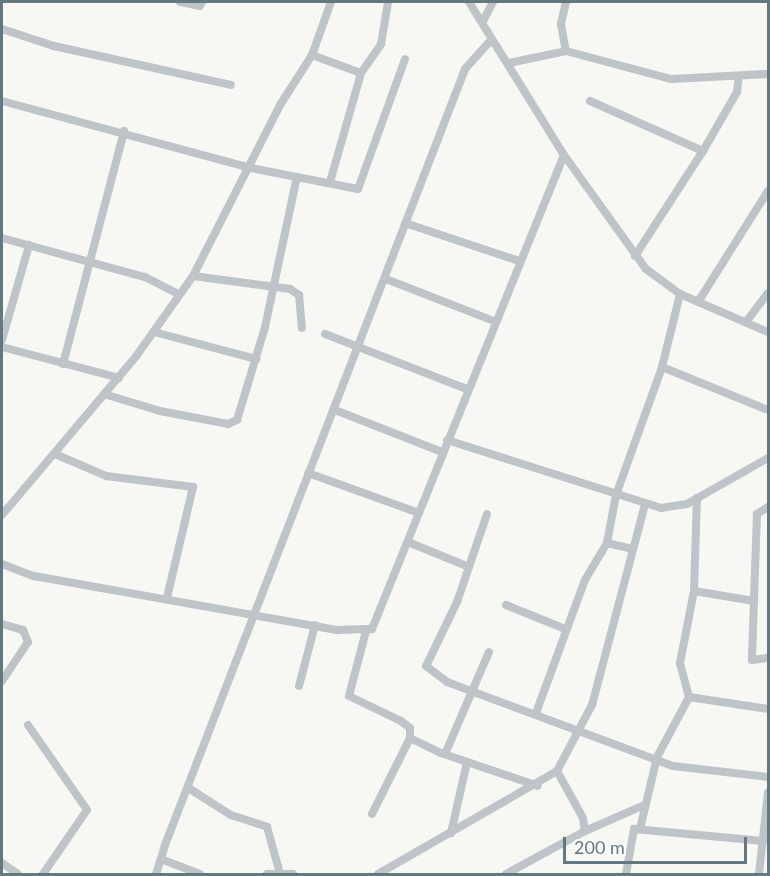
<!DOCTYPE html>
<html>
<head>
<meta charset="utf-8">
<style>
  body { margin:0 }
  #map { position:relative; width:770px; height:876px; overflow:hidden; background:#f7f7f4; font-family:Lato,sans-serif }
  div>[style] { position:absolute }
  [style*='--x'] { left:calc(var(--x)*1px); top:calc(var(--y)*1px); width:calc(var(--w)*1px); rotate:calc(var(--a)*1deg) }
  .street>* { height:8px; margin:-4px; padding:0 4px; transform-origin:4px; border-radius:4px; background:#bec4c7 }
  span { translate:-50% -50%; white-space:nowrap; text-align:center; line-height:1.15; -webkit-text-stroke:6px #fff; paint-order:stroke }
  .frame { position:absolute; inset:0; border:3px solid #63787f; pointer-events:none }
  .scale { position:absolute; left:563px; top:837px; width:184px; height:27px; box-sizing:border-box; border:3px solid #63787f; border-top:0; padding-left:8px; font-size:18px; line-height:21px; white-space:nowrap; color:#63787f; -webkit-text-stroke:4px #fff; paint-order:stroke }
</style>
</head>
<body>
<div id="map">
  <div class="street">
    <i style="--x:180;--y:2;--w:20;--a:11"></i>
    <i style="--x:200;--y:6;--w:4;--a:-63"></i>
    <i style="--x:469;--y:2;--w:180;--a:58.2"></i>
    <i style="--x:564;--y:155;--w:140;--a:54.3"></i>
    <i style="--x:646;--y:269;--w:42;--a:36.3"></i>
    <i style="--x:680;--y:294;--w:96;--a:23.4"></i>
    <i style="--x:566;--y:2;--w:23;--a:103"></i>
    <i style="--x:561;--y:24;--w:27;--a:80"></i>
    <i style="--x:483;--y:21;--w:21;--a:-62"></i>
    <i style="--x:2;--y:29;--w:55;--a:18.1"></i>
    <i style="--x:54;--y:46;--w:181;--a:12.4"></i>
    <i style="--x:312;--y:55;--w:52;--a:20.2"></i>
    <i style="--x:509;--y:63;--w:58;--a:-11.9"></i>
    <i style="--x:566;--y:51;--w:109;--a:14.9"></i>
    <i style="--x:671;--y:79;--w:97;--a:-3"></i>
    <i style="--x:2;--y:101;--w:258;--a:15.1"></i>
    <i style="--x:251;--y:168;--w:109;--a:11.1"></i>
    <i style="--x:358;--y:189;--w:138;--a:-70.1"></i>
    <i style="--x:590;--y:101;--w:124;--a:23.9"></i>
    <i style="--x:330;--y:182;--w:113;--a:-74.1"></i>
    <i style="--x:361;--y:73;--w:35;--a:-55"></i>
    <i style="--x:381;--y:44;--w:43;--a:-80.5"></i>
    <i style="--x:405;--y:223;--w:120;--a:18.4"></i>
    <i style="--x:2;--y:238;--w:148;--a:15.3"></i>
    <i style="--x:145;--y:277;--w:38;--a:27"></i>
    <i style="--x:635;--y:256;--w:125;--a:-57.1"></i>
    <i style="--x:703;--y:151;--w:68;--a:-60"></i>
    <i style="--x:737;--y:92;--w:16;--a:-83"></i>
    <i style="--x:193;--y:276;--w:98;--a:7.6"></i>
    <i style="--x:290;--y:289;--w:11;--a:34"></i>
    <i style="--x:299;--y:295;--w:33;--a:85"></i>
    <i style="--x:386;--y:279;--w:116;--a:21.3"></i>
    <i style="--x:698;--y:302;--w:131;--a:-57.8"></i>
    <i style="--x:746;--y:322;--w:36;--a:-53"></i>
    <i style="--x:154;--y:332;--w:106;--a:14.8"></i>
    <i style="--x:325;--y:334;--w:152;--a:21.2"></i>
    <i style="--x:2;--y:340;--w:99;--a:-74.1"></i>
    <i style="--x:2;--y:347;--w:121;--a:14.8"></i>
    <i style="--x:63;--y:364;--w:241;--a:-75.3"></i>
    <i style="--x:662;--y:367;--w:114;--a:22.1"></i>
    <i style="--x:104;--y:394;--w:59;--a:16.9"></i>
    <i style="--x:160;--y:411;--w:69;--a:10.8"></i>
    <i style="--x:228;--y:424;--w:10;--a:-24"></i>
    <i style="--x:237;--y:420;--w:97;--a:-73.2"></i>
    <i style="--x:265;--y:327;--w:153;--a:-78"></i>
    <i style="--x:335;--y:410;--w:115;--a:21.4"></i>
    <i style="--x:447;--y:440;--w:225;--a:17.6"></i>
    <i style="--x:661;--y:508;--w:26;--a:-9"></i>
    <i style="--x:687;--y:504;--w:93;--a:-29.6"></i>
    <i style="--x:55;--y:454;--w:56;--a:23.3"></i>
    <i style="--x:106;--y:476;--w:88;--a:7.2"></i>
    <i style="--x:193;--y:487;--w:114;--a:103.2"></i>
    <i style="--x:308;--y:473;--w:118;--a:19.8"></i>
    <i style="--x:768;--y:507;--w:13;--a:148"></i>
    <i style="--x:757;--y:514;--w:146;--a:92"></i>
    <i style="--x:752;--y:660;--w:16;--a:-7"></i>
    <i style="--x:487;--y:514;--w:93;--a:108.8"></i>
    <i style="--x:457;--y:602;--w:71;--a:115.8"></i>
    <i style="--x:426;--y:666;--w:26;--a:37"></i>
    <i style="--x:447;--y:682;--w:241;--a:20.4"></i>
    <i style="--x:673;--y:766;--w:96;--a:6.6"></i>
    <i style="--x:2;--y:515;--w:209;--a:-49.8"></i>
    <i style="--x:137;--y:355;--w:97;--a:-54.7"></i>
    <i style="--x:193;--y:276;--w:192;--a:-63"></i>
    <i style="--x:280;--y:105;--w:59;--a:-57.4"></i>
    <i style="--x:312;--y:55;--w:56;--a:-70.3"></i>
    <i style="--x:408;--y:542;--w:66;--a:22.3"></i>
    <i style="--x:607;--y:543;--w:26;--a:13"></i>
    <i style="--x:2;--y:564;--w:34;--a:21"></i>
    <i style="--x:34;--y:576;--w:309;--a:10.1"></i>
    <i style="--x:338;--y:630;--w:34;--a:-2"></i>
    <i style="--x:372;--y:629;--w:511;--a:-67.95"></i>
    <i style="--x:694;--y:591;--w:61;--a:9.5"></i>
    <i style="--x:506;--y:605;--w:64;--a:22.1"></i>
    <i style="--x:2;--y:624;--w:22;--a:16"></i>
    <i style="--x:23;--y:630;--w:13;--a:67"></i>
    <i style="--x:28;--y:642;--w:47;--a:123.7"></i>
    <i style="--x:366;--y:631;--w:67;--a:104.7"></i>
    <i style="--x:349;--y:696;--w:58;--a:25.7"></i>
    <i style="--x:401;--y:721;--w:11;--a:38"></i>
    <i style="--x:410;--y:728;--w:10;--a:90"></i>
    <i style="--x:410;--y:738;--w:34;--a:26"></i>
    <i style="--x:441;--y:753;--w:102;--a:18.8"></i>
    <i style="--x:299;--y:686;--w:63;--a:-75.3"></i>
    <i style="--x:689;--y:697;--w:80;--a:8.6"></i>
    <i style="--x:536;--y:713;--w:142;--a:-69.8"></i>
    <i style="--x:585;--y:580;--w:43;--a:-59.3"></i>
    <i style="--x:607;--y:543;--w:49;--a:-79.4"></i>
    <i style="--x:616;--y:495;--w:136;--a:-70.2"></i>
    <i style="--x:662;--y:367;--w:75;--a:-76.1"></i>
    <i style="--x:28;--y:725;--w:103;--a:55.2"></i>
    <i style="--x:87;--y:810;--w:78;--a:124.5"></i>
    <i style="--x:445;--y:754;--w:111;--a:-66.7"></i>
    <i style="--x:190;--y:789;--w:49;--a:32.4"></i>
    <i style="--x:231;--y:815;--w:38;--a:18"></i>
    <i style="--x:267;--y:827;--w:45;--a:74.4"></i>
    <i style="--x:372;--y:814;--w:85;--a:-63.4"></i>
    <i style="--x:640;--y:829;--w:74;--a:-76.7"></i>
    <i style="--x:657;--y:757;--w:68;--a:-61.9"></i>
    <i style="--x:689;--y:697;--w:35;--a:-105"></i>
    <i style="--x:680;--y:663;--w:73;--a:-79"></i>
    <i style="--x:694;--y:591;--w:93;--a:-88.2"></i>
    <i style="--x:585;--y:831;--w:62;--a:-23.7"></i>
    <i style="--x:451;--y:833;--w:73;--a:-77.3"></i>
    <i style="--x:2;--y:863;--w:19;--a:35"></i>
    <i style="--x:156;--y:874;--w:16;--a:-72"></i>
    <i style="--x:200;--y:874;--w:42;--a:-159"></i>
    <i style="--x:161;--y:859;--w:15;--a:-74"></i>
    <i style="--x:165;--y:845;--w:832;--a:-68.86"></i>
    <i style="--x:465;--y:69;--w:40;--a:-48"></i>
    <i style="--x:267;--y:874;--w:26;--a:0"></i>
    <i style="--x:378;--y:874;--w:207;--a:-29.9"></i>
    <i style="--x:557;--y:771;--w:75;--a:-62.1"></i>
    <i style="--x:592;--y:705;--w:207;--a:-75.2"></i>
    <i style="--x:506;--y:874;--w:90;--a:-28.6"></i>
    <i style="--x:585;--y:831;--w:13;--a:-99"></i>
    <i style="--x:583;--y:818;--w:54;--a:-119"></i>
    <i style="--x:626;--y:874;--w:46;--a:-79.9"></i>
    <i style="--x:634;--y:829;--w:130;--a:5.3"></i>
    <i style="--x:759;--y:874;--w:82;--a:-83.7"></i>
  </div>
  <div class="frame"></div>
  <div class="scale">200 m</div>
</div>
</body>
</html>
